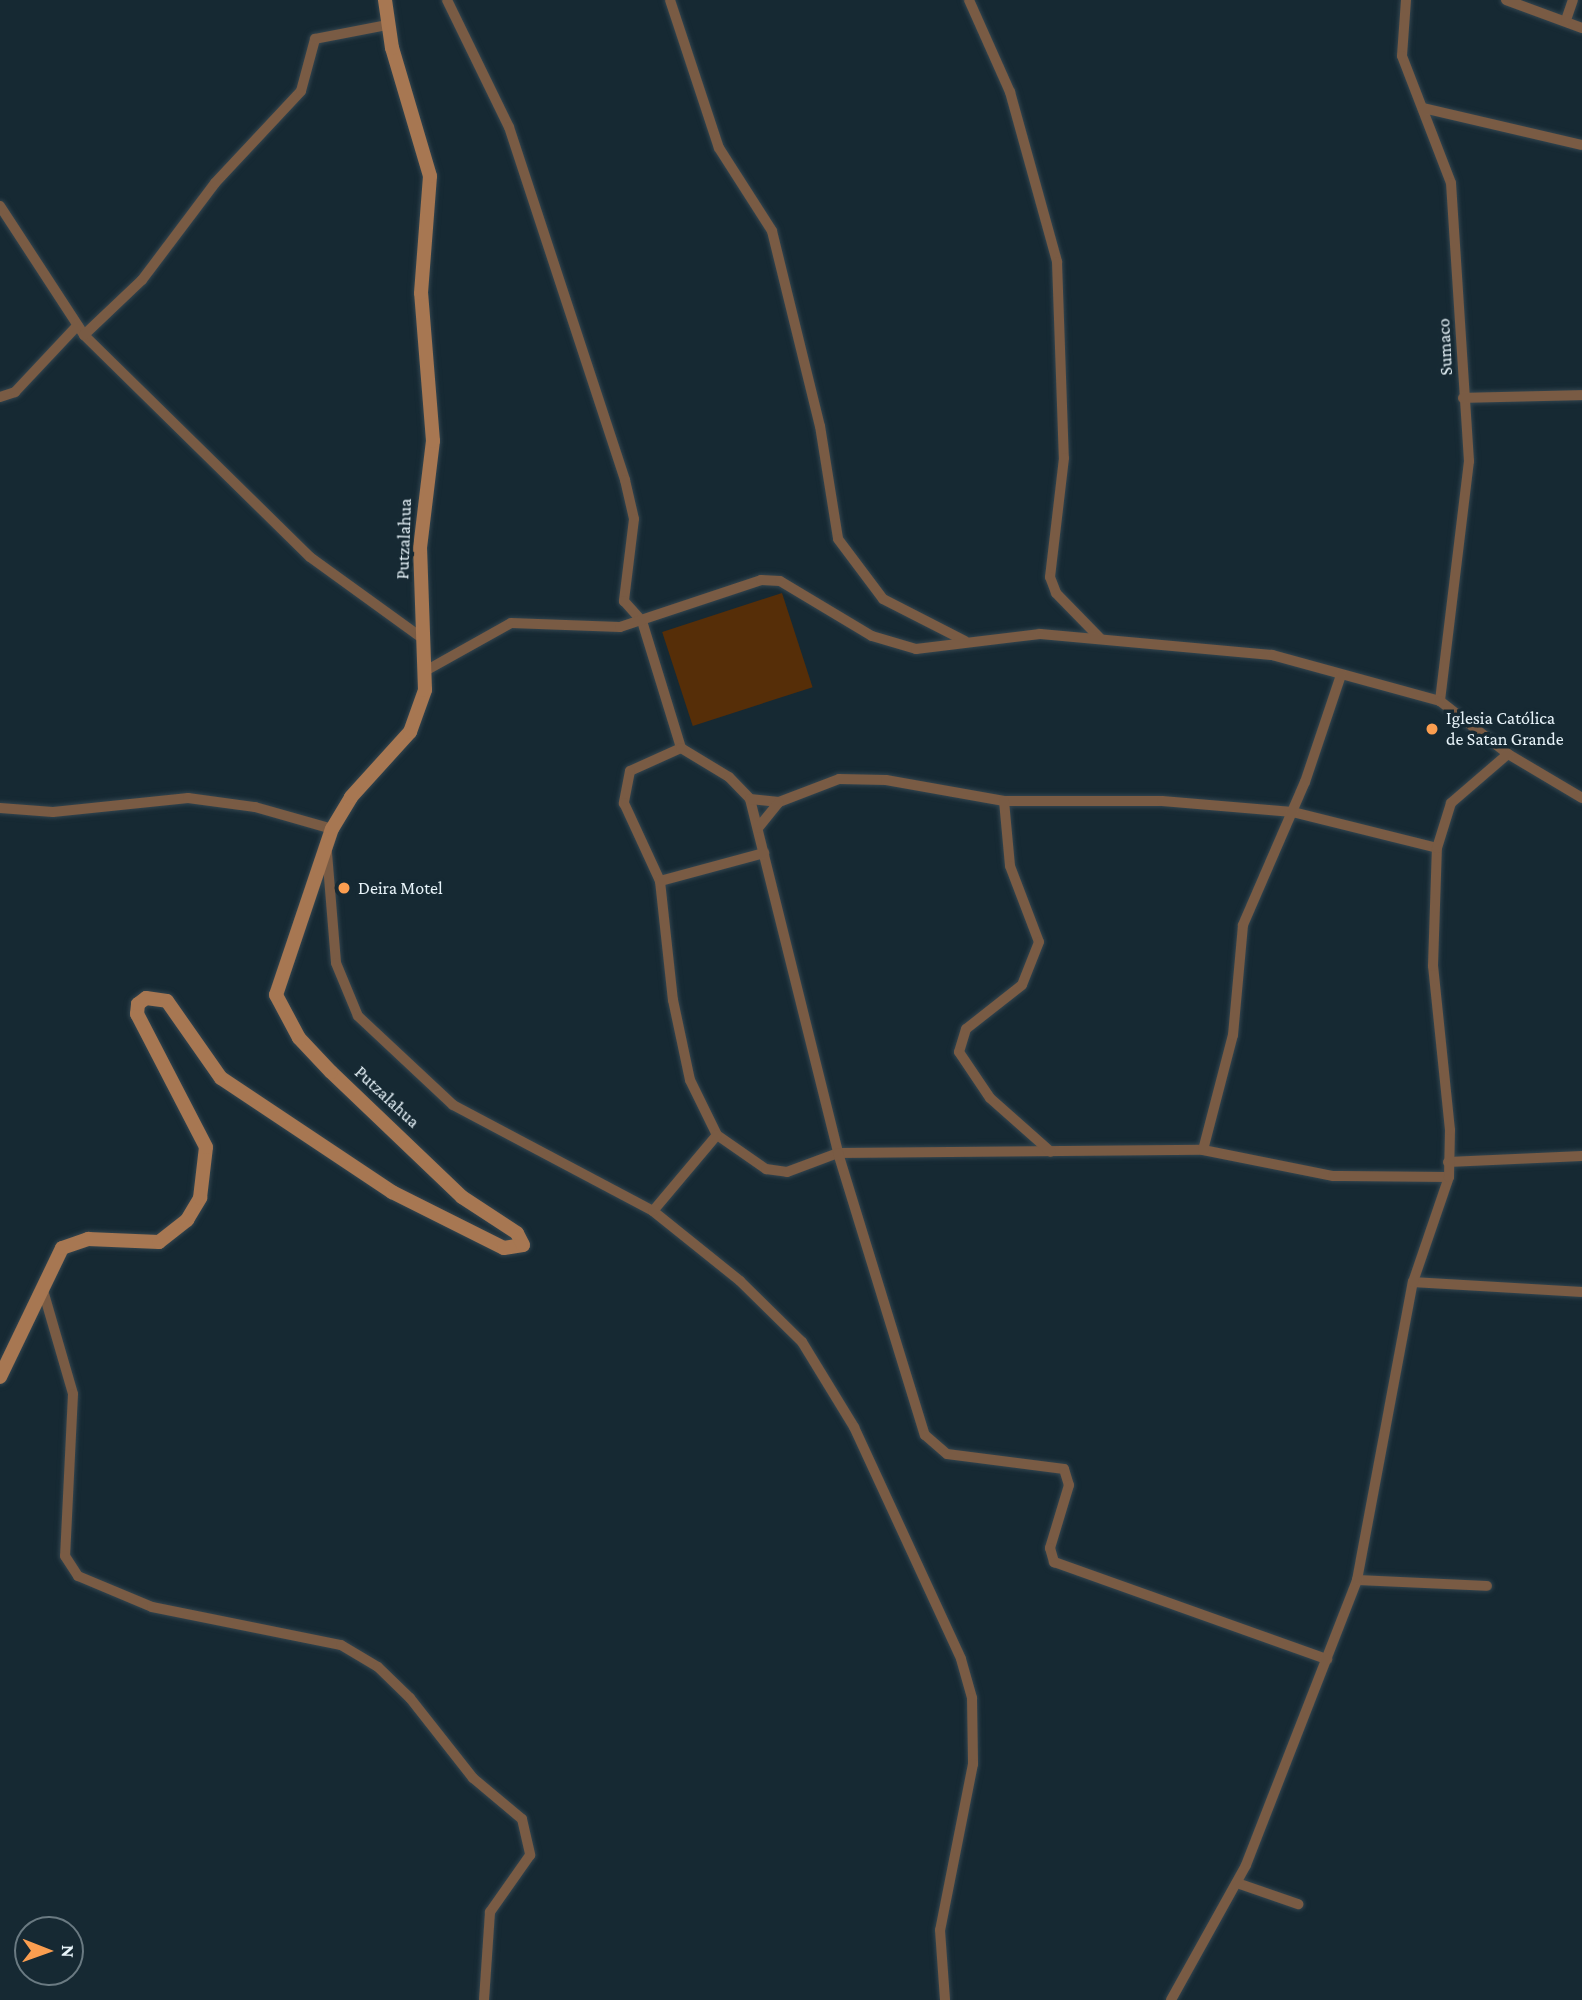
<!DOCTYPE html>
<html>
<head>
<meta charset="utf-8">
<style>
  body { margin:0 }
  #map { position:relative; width:1582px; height:2000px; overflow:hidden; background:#162933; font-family:"Crimson Pro",serif }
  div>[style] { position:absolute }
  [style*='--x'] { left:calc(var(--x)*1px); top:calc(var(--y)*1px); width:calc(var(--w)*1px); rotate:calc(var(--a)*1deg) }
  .green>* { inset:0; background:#562e08; transform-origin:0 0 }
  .roads { filter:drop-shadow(0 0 2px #33454f) drop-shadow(0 0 2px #33454f) }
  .street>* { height:10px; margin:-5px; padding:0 5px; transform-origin:5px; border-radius:5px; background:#795b44 }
  .secondary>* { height:14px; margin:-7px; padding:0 7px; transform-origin:7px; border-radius:7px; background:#a77752 }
  .dots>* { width:19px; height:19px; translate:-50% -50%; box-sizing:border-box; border:4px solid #162933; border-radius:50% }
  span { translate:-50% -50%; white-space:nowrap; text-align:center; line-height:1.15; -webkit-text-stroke:7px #162933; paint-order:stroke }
  .street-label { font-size:18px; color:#e7f3f9 }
  .poi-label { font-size:18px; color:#e7f3f9 }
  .left { translate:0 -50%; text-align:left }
  .north { position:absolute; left:14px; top:1916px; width:70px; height:70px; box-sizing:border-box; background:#162933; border:2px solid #6a7a82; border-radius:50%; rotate:91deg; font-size:19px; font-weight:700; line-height:28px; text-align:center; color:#e7f3f9 }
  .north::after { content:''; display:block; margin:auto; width:24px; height:32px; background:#fb9e50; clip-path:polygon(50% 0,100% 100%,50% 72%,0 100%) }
</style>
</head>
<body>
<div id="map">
  <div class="green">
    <i style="left:782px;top:593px;width:99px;height:126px;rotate:72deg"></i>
  </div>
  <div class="roads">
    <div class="street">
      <i style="--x:447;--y:0;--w:141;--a:64"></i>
      <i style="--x:509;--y:127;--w:372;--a:71.8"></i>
      <i style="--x:625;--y:480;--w:40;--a:77"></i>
      <i style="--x:634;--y:519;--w:83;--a:97"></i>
      <i style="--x:624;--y:601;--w:27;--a:48"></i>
      <i style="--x:642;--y:621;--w:133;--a:72.9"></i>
      <i style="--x:681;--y:748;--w:56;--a:155.7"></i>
      <i style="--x:630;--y:771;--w:33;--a:101"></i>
      <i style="--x:624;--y:803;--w:86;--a:65.2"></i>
      <i style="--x:660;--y:881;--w:120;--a:83.8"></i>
      <i style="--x:673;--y:1000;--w:82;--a:78"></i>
      <i style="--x:690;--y:1080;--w:61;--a:63.9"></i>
      <i style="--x:717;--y:1135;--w:60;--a:34.8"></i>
      <i style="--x:766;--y:1169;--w:21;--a:8"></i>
      <i style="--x:787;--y:1172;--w:54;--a:-20.4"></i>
      <i style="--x:838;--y:1153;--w:365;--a:-0.5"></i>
      <i style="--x:1203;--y:1150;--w:133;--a:11.3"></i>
      <i style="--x:1333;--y:1176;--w:116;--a:0.5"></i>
      <i style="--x:670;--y:0;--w:156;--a:71.7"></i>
      <i style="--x:719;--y:148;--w:98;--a:57.4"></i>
      <i style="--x:772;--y:231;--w:201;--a:76.2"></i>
      <i style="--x:820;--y:426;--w:114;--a:80.9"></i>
      <i style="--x:838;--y:539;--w:75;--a:53.1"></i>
      <i style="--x:883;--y:599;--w:92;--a:27.1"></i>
      <i style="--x:969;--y:0;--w:101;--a:66"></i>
      <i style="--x:1010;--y:92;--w:176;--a:74.5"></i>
      <i style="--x:1057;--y:262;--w:196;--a:88"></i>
      <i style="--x:1064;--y:458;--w:120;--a:96.7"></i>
      <i style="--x:1050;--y:577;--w:17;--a:69"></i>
      <i style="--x:1056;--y:593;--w:62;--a:45.7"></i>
      <i style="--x:1406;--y:0;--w:56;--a:94.1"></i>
      <i style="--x:1402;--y:56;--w:136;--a:68.9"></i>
      <i style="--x:1451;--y:183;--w:279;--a:86.3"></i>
      <i style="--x:1469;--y:461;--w:242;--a:96.9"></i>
      <i style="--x:1506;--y:0;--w:81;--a:20.2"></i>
      <i style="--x:1566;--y:20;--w:21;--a:-71"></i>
      <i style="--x:1423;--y:108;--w:163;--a:13.1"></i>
      <i style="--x:0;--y:206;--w:154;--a:56.9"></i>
      <i style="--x:84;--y:335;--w:317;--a:44.5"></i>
      <i style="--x:310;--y:557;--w:138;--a:35.9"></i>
      <i style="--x:84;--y:335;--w:80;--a:-43.5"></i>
      <i style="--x:142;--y:280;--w:121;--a:-53"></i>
      <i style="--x:215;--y:183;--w:126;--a:-46.9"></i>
      <i style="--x:301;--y:91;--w:54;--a:-74.9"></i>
      <i style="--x:315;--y:39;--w:73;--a:-11"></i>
      <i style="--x:0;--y:397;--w:16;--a:-18"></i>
      <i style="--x:15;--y:392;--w:91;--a:-46.8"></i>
      <i style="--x:1463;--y:398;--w:119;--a:-1.4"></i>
      <i style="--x:427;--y:670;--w:96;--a:-29.2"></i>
      <i style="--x:511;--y:623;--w:109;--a:2.1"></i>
      <i style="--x:620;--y:627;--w:149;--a:-18.4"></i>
      <i style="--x:761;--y:580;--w:19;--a:3"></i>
      <i style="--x:780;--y:581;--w:107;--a:30.9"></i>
      <i style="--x:872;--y:636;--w:46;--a:16.5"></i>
      <i style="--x:916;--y:649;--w:125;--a:-6.9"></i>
      <i style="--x:1040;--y:634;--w:233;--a:5.2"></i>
      <i style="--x:1272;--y:655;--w:174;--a:15.3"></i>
      <i style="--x:1440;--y:701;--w:86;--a:37.9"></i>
      <i style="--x:1508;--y:754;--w:86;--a:30.7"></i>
      <i style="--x:681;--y:748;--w:56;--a:31.1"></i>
      <i style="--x:729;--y:777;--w:30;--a:46"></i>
      <i style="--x:750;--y:799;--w:365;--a:76"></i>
      <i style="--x:838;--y:1153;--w:295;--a:72.9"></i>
      <i style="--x:925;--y:1435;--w:29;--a:41"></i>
      <i style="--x:947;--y:1454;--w:118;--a:7.3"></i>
      <i style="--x:1064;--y:1469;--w:17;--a:73"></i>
      <i style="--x:1069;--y:1485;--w:66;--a:106.8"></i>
      <i style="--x:1050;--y:1548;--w:15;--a:74"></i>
      <i style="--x:1054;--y:1562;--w:290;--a:19.6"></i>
      <i style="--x:750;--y:799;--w:29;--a:6"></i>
      <i style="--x:779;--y:802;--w:64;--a:-21"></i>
      <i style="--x:839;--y:779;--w:47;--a:1.2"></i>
      <i style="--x:886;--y:780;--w:120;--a:10.1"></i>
      <i style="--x:1004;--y:801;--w:158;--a:0"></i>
      <i style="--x:1162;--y:801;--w:131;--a:4.8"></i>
      <i style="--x:1293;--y:812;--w:148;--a:14"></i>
      <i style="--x:1004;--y:801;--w:65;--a:84.7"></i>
      <i style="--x:1010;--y:866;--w:81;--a:69.1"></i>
      <i style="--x:1039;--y:942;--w:46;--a:111.6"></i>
      <i style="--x:1022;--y:985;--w:71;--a:141.8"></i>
      <i style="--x:966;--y:1029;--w:24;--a:107"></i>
      <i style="--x:959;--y:1052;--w:55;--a:56"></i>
      <i style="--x:990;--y:1098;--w:81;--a:41.5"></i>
      <i style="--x:0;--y:808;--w:53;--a:4.3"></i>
      <i style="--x:53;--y:812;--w:136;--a:-5.9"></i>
      <i style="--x:188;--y:798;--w:68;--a:7.7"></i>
      <i style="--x:255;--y:807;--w:80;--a:15.9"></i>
      <i style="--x:758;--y:828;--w:33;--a:-51"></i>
      <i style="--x:327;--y:853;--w:110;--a:85.3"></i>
      <i style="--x:336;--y:963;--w:57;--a:67.5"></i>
      <i style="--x:358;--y:1016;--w:130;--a:43.1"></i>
      <i style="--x:453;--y:1105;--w:226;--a:27.9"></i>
      <i style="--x:653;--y:1211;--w:112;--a:38.8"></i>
      <i style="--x:740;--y:1281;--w:87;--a:44.5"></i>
      <i style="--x:802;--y:1342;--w:100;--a:58.5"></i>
      <i style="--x:854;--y:1427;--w:255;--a:65.2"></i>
      <i style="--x:961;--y:1659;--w:41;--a:74.2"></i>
      <i style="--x:972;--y:1698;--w:66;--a:89.1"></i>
      <i style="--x:973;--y:1764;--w:169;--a:101.2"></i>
      <i style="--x:940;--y:1930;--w:70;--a:85.9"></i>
      <i style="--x:660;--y:881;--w:108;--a:-15.1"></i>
      <i style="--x:1203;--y:1150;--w:119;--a:-75.4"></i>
      <i style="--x:1233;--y:1035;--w:110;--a:-84.8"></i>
      <i style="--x:1243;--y:925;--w:156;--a:-66.6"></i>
      <i style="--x:1305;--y:782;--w:113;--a:-71.4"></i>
      <i style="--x:1448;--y:1162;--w:134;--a:-2.6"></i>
      <i style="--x:653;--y:1211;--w:99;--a:-49.9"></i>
      <i style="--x:1413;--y:1282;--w:169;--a:3.4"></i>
      <i style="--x:42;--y:1287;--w:111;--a:73.8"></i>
      <i style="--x:73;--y:1394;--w:162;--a:92.8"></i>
      <i style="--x:65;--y:1556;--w:24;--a:57"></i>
      <i style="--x:78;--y:1576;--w:80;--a:22.7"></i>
      <i style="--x:152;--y:1607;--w:193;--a:11.4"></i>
      <i style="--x:341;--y:1645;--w:43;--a:30.7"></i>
      <i style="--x:378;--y:1667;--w:45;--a:44.1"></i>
      <i style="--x:410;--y:1698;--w:102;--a:51.8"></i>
      <i style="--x:473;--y:1778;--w:64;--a:39.9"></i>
      <i style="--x:522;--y:1819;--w:37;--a:77"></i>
      <i style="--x:530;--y:1855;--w:70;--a:125.1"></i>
      <i style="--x:490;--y:1912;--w:88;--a:93.9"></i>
      <i style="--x:1357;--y:1580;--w:130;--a:2.6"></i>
      <i style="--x:1237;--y:1883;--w:65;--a:19"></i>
      <i style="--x:1171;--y:2000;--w:154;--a:-60.9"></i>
      <i style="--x:1246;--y:1865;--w:306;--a:-68.7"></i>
      <i style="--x:1357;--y:1580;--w:303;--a:-79.4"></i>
      <i style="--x:1413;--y:1282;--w:111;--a:-71.1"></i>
      <i style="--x:1449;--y:1177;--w:47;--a:-88.8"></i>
      <i style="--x:1450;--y:1130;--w:165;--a:-95.9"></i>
      <i style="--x:1433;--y:966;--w:118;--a:-88.1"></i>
      <i style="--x:1437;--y:848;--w:47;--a:-72.7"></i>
      <i style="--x:1451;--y:803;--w:75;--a:-40.7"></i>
    </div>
    <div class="secondary">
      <i style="--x:0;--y:1377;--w:143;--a:-64.3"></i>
      <i style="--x:62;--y:1248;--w:28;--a:-19"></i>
      <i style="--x:88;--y:1239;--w:71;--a:2.4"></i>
      <i style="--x:159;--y:1242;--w:36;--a:-38"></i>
      <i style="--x:187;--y:1220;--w:26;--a:-59"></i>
      <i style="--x:200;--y:1198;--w:51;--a:-83.3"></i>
      <i style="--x:206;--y:1147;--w:150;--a:-117.4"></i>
      <i style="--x:137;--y:1014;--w:10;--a:-84"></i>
      <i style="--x:138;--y:1004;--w:10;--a:-37"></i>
      <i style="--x:146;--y:998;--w:21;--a:8"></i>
      <i style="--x:167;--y:1001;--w:94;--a:55"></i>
      <i style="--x:221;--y:1078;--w:206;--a:33.7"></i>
      <i style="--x:392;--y:1192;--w:125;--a:26.6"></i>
      <i style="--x:504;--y:1248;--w:19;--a:-9"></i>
      <i style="--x:523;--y:1245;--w:13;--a:-117"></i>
      <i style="--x:517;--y:1233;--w:66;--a:-146.8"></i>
      <i style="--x:462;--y:1197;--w:181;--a:-136.3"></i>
      <i style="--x:331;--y:1072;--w:47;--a:-133.3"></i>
      <i style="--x:299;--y:1038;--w:49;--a:-118.1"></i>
      <i style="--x:276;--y:995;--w:175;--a:-71.4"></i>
      <i style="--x:332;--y:829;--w:37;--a:-59"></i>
      <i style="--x:351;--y:797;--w:88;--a:-47.8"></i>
      <i style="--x:410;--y:732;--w:45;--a:-70.3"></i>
      <i style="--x:425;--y:690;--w:142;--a:-92"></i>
      <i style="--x:420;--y:548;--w:108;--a:-83.1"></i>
      <i style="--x:433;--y:441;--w:148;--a:-94.6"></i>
      <i style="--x:421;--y:293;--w:117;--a:-85.6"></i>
      <i style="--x:430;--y:176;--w:134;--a:-106.5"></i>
      <i style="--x:392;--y:48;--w:49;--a:-98.3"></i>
    </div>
  </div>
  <div class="dots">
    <i style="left:1432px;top:729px;background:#fb9e50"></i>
    <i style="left:344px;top:888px;background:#fb9e50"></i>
  </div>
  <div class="street-label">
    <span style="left:1445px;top:347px;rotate:-93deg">Sumaco</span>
    <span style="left:404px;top:539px;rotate:-88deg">Putzalahua</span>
    <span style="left:387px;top:1097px;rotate:43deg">Putzalahua</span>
  </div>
  <div class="poi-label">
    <span class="left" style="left:1446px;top:729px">Iglesia Católica<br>de Satan Grande</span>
    <span class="left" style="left:358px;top:888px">Deira Motel</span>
  </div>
  <div class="north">N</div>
</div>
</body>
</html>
